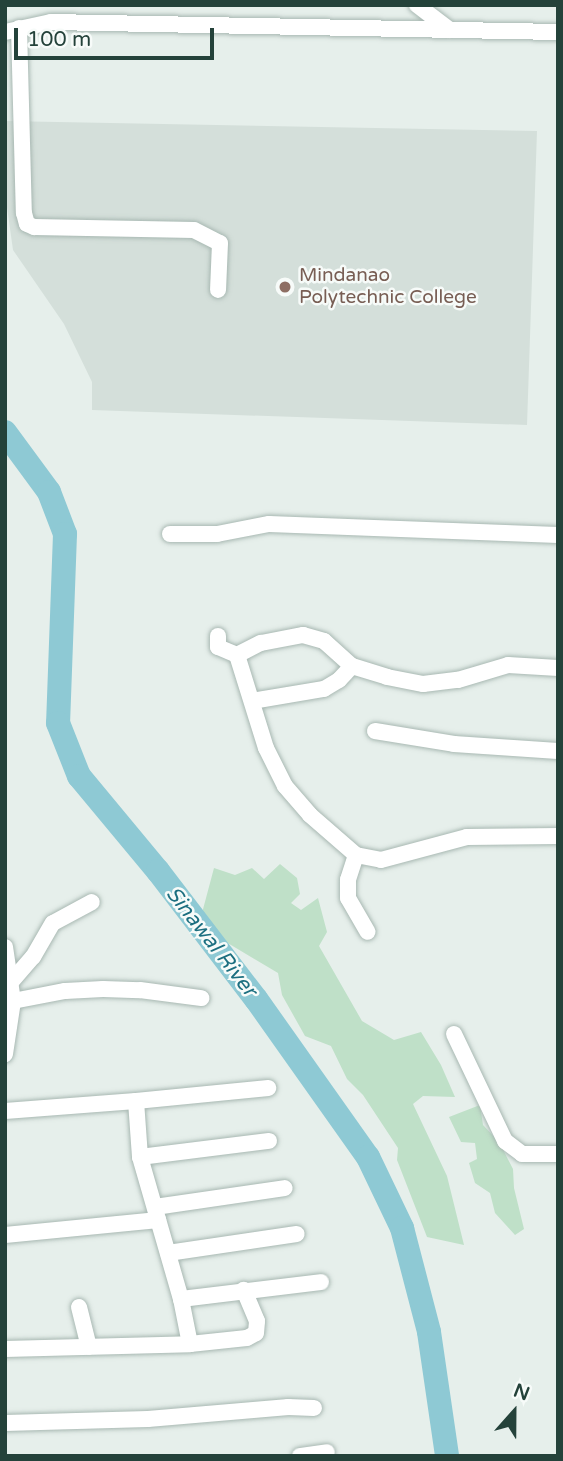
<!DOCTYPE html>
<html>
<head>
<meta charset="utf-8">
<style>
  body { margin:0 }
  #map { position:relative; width:563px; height:1461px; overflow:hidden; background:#e6efeb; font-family:"Varela Round",sans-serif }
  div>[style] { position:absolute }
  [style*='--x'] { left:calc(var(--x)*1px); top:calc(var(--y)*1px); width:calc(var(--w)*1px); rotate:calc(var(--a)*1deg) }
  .built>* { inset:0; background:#d4dfda }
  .green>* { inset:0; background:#bfe0c8 }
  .river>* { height:24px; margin:-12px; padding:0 12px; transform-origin:12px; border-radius:12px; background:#8ec9d4 }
  .roads { filter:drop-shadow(0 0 2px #a8b8b2) drop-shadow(0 0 2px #a8b8b2) }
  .street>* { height:16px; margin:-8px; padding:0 8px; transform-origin:8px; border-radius:8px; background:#fff }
  .dots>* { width:19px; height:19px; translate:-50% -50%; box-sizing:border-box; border:4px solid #f7fbf9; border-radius:50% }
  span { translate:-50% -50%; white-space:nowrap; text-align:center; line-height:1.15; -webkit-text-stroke:5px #f7fbf9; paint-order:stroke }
  .education-label { font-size:19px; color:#785e54 }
  .left { translate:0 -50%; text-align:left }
  .water-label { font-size:21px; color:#1c6f80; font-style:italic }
  .frame { position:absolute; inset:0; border:7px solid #24423a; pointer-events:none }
  .north { position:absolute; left:479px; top:1377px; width:70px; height:70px; -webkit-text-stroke:5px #f7fbf9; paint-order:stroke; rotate:21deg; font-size:19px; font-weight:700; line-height:28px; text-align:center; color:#24423a }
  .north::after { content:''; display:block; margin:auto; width:24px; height:32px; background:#24423a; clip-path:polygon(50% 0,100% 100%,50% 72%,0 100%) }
  .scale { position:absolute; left:14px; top:28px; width:200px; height:32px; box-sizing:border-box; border:4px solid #24423a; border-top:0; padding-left:9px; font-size:21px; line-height:24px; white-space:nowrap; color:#24423a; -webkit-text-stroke:5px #f7fbf9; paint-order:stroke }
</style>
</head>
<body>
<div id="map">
  <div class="built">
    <i style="clip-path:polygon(5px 121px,537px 131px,527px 425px,92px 410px,92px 382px,64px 324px,13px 250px,5px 193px)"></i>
  </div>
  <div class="green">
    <i style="clip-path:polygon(280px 864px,297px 878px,300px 894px,291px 903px,301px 910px,318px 898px,327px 932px,319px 946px,362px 1021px,394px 1040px,421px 1032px,441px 1065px,455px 1097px,423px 1096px,413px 1104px,447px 1176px,464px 1245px,427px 1237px,397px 1160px,398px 1148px,363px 1095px,347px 1079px,331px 1046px,305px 1036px,282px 995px,278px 973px,221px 939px,202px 913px,214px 868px,235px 875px,252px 868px,264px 879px)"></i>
    <i style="clip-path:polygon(480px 1105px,483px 1125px,499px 1142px,513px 1169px,514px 1188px,524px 1229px,515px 1235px,495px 1213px,490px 1193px,475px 1183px,469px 1163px,477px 1159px,475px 1143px,461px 1142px,449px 1117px)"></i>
  </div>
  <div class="river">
    <i style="--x:5;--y:432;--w:74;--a:53.7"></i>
    <i style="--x:49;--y:492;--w:45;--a:69.1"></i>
    <i style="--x:65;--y:534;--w:189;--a:92.1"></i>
    <i style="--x:58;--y:723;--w:57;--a:68.4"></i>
    <i style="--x:79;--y:776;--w:124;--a:50.3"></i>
    <i style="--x:158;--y:871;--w:161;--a:52.6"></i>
    <i style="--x:256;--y:999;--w:194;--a:54.7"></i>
    <i style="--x:368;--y:1157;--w:79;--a:64.4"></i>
    <i style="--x:402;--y:1228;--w:107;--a:75.4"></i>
    <i style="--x:429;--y:1332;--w:125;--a:81.7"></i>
  </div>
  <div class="roads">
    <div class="street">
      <i style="--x:417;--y:5;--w:41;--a:37.1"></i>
      <i style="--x:19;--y:28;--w:185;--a:88.5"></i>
      <i style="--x:24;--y:213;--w:11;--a:75"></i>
      <i style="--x:27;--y:224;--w:8;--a:23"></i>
      <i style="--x:34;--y:227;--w:160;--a:1.1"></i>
      <i style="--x:194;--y:230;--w:29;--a:27"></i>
      <i style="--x:220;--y:243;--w:47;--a:92.4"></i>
      <i style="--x:5;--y:32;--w:47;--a:-12.3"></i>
      <i style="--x:51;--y:22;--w:507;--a:1.13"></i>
      <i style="--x:170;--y:534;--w:47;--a:0"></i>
      <i style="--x:217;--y:534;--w:53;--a:-10.9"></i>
      <i style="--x:269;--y:524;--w:289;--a:2.2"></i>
      <i style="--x:218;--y:636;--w:11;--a:90"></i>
      <i style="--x:218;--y:647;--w:21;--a:23"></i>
      <i style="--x:237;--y:655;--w:97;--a:72.7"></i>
      <i style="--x:266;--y:748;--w:42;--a:63.4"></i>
      <i style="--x:285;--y:786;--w:38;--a:49"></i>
      <i style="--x:310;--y:815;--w:61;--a:41"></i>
      <i style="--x:356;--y:855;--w:25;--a:11"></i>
      <i style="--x:381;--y:860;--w:89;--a:-15"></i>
      <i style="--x:467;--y:837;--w:91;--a:-0.6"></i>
      <i style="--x:237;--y:655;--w:27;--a:-27"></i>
      <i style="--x:261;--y:643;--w:43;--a:-10.8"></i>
      <i style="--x:303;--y:635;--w:22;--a:16"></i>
      <i style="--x:324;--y:641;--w:38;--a:42"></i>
      <i style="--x:352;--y:666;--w:37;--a:17"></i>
      <i style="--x:387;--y:677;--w:37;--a:11"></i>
      <i style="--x:423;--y:684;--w:35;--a:-7"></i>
      <i style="--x:458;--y:680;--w:52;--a:-16.7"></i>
      <i style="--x:508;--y:665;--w:50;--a:3.4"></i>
      <i style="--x:252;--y:701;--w:73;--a:-9.5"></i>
      <i style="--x:324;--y:689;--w:17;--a:-31"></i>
      <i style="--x:339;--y:680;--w:19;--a:-47"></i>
      <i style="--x:375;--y:731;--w:80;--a:9.3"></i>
      <i style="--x:454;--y:744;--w:104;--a:3.9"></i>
      <i style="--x:356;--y:855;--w:26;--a:108"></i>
      <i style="--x:348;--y:880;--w:18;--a:90"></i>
      <i style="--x:348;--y:898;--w:39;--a:60"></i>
      <i style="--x:5;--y:947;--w:55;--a:81.6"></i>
      <i style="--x:13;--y:1001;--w:54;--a:98.6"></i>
      <i style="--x:11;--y:982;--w:33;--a:-49"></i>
      <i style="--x:33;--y:957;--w:39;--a:-60"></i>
      <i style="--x:53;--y:923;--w:44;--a:-28.3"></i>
      <i style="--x:13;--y:1001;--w:53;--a:-10.9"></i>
      <i style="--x:65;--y:991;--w:38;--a:-3"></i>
      <i style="--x:103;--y:989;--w:37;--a:2"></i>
      <i style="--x:140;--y:990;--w:62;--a:7.5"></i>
      <i style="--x:454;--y:1034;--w:119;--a:64.5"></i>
      <i style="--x:505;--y:1141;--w:21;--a:37"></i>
      <i style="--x:522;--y:1154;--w:36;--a:0"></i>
      <i style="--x:136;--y:1101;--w:133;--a:-5.6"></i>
      <i style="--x:5;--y:1111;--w:131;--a:-4.4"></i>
      <i style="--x:136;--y:1101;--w:56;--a:85.9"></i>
      <i style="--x:140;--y:1157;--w:148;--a:73.9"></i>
      <i style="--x:181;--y:1299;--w:46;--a:78.7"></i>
      <i style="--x:140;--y:1157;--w:130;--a:-7.1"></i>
      <i style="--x:155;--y:1207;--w:131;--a:-8.3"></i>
      <i style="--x:5;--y:1235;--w:154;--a:-5.6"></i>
      <i style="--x:168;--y:1253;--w:130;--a:-8.4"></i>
      <i style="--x:181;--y:1299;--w:141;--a:-6.9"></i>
      <i style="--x:79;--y:1307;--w:41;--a:76"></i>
      <i style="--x:5;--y:1349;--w:185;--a:-1.5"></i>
      <i style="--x:190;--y:1344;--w:57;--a:-6"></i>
      <i style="--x:247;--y:1338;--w:10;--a:-29"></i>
      <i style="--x:256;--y:1333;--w:12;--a:-85"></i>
      <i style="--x:257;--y:1321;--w:34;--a:-113"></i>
      <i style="--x:5;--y:1423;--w:143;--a:-1.6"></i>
      <i style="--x:148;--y:1419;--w:141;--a:-4.9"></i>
      <i style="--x:288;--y:1407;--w:26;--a:2"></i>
      <i style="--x:300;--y:1456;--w:27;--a:-8"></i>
    </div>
  </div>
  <div class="dots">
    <i style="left:285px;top:287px;background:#8d6e63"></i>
  </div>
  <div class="education-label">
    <span class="left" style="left:299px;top:287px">Mindanao<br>Polytechnic College</span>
  </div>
  <div class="water-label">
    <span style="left:211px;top:942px;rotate:52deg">Sinawal River</span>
  </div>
  <div class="frame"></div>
  <div class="north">N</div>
  <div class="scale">100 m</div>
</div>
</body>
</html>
